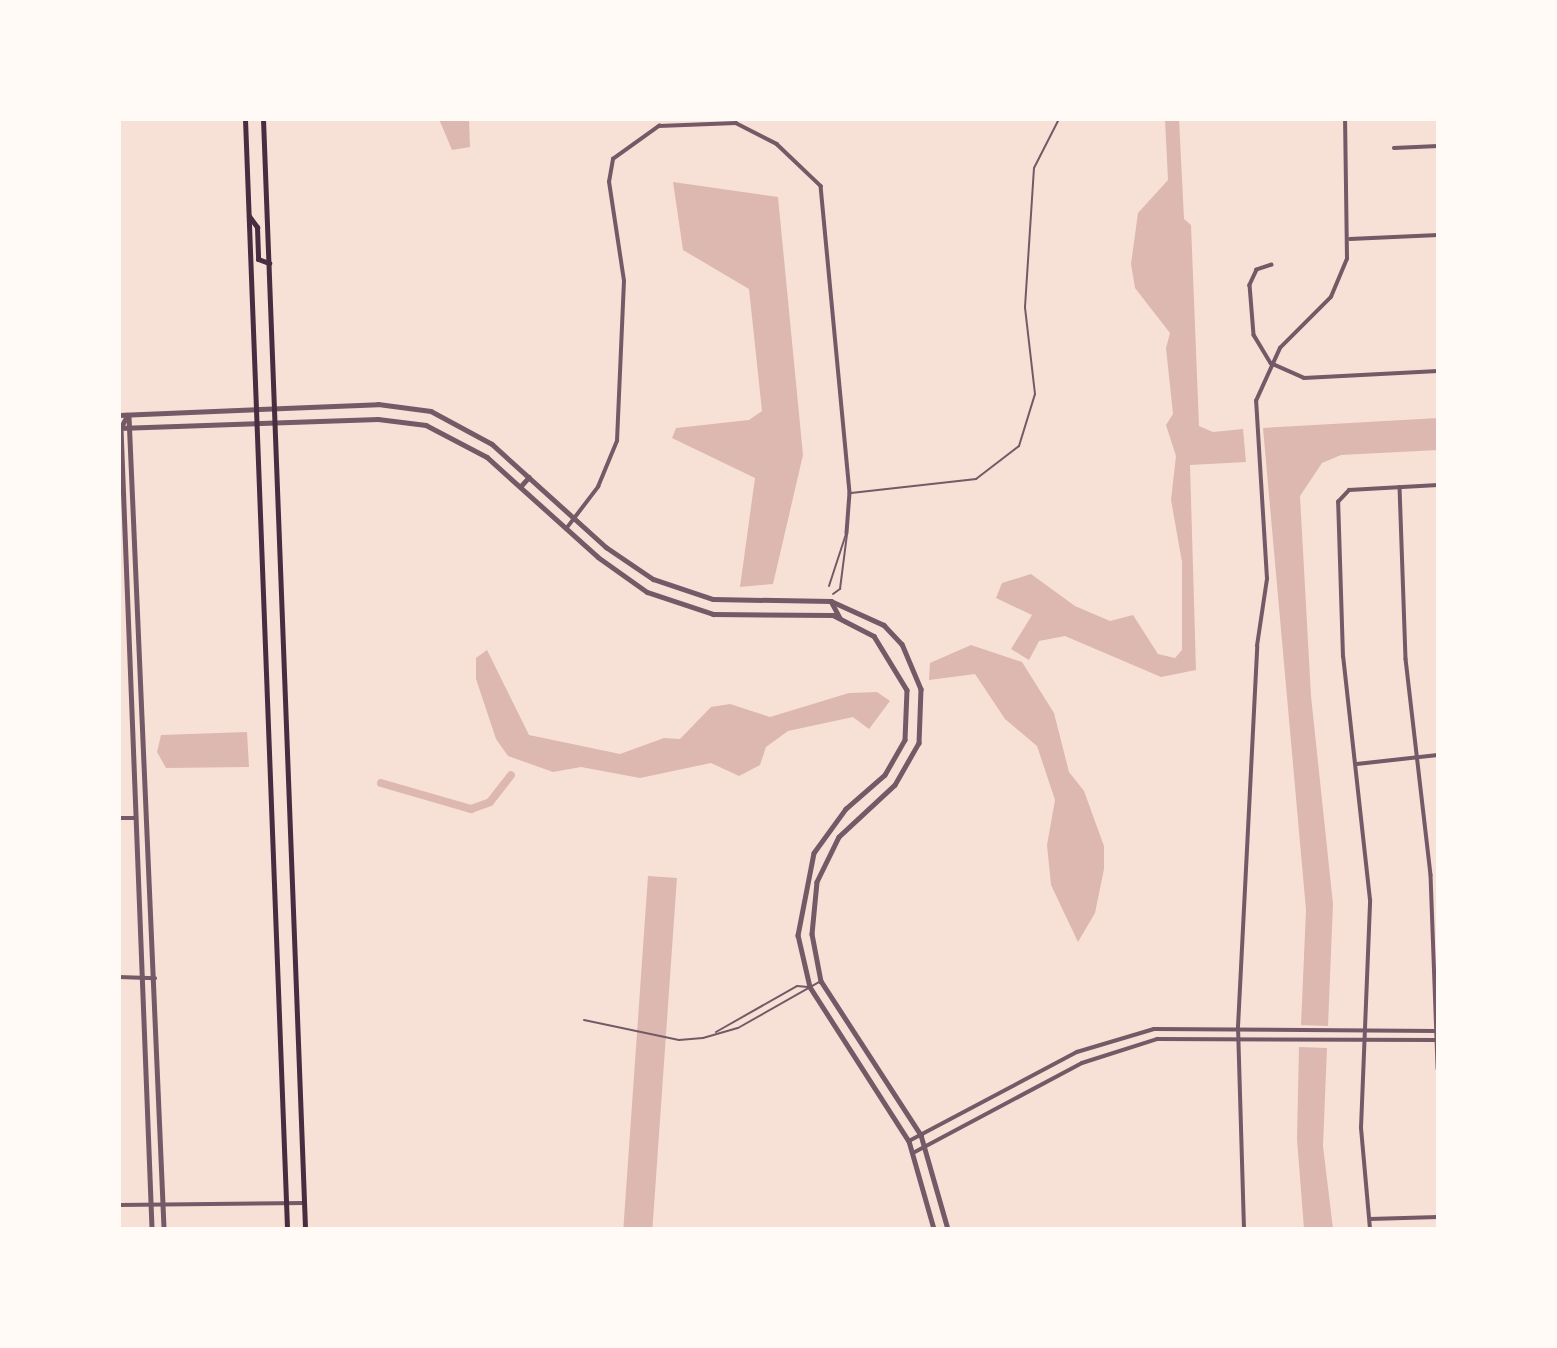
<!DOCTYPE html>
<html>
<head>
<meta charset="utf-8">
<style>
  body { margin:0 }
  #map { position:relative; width:1557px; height:1348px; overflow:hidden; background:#f7e1d7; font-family:Rubik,sans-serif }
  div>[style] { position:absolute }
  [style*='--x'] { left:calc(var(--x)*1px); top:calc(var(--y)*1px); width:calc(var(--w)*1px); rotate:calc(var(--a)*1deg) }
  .water>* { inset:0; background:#dcb8b0; transform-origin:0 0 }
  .canal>* { height:8px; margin:-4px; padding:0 4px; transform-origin:4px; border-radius:4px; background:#dcb8b0 }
  .service>* { height:2px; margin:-1px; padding:0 1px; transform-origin:1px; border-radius:1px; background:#755966 }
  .minor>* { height:3.5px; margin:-1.75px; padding:0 1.75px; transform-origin:1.75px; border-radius:1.75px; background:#755966 }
  .tertiary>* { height:4.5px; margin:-2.25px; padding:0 2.25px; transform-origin:2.25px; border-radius:2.25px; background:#755966 }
  .secondary>* { height:5px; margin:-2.5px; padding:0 2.5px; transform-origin:2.5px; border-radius:2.5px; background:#4a2c40 }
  span { translate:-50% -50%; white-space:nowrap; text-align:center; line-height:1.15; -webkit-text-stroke:5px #fffaf5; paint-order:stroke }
  .frame { position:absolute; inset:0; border:121px solid #fffaf5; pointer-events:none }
</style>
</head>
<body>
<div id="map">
  <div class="water">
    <i style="clip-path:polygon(439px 119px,469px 119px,470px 147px,452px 150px)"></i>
    <i style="clip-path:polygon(1165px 119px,1179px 119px,1184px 219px,1191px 225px,1199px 426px,1213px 432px,1243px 429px,1246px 462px,1190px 465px,1196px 670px,1161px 677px,1065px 636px,1039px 641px,1029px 660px,1011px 649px,1032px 615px,996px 598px,1002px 583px,1031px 574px,1075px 606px,1110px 621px,1133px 615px,1158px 654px,1175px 658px,1182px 650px,1182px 562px,1171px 500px,1176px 456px,1166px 425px,1173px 414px,1166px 348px,1170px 333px,1135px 288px,1131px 264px,1138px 213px,1168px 180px)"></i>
    <i style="clip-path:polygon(673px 182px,778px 197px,803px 455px,773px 584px,740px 587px,755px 478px,672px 438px,676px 428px,749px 420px,762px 411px,749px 289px,683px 250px)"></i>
    <i style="clip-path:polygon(1438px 418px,1438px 450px,1341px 455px,1322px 463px,1300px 496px,1311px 696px,1333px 904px,1328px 1026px,1301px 1025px,1306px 910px,1263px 428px)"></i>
    <i style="clip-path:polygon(971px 645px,1022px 662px,1054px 713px,1069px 772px,1084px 791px,1104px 846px,1104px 869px,1095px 913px,1078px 942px,1051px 885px,1047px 845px,1055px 800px,1037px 746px,1005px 719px,975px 674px,929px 680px,930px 663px)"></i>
    <i style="clip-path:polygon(487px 650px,529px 735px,620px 754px,664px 738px,680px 739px,711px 707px,730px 704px,770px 717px,849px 693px,877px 692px,890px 701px,869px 729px,853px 717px,788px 731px,766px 747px,760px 765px,739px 776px,711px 763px,640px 778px,581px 767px,553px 772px,508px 756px,496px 739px,476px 679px,476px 658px)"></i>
    <i style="clip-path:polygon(247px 732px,249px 767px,166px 768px,157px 752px,161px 735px)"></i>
    <i style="left:648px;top:876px;width:29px;height:353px;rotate:4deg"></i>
    <i style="clip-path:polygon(1299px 1047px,1327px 1048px,1323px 1146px,1333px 1229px,1304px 1229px,1297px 1139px)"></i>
  </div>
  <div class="canal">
    <i style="--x:381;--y:783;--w:94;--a:16.1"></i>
    <i style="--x:471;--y:809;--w:20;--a:-20"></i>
    <i style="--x:490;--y:802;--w:34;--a:-52"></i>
  </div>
  <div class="service">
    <i style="--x:851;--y:493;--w:126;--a:-6.4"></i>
    <i style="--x:976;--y:479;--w:54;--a:-37.5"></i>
    <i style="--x:1019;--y:446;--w:54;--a:-72.9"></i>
    <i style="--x:1035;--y:394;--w:88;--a:-96.6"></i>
    <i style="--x:1025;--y:307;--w:139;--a:-86.3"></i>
    <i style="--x:1034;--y:168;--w:55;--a:-63"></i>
    <i style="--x:829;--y:586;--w:55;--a:-71.9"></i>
    <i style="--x:833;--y:594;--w:9;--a:-36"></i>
    <i style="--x:840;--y:589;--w:55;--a:-82.7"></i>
    <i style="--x:584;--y:1020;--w:97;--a:11.9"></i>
    <i style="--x:679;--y:1040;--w:24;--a:-5"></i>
    <i style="--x:703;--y:1038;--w:36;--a:-16"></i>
    <i style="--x:738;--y:1028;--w:95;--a:-29.5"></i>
    <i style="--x:716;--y:1032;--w:93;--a:-29.6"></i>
    <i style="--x:797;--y:986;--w:11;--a:5"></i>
  </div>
  <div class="minor">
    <i style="--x:1394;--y:148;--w:44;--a:-2.6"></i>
    <i style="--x:1350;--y:239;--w:88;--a:-2.6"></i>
    <i style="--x:1272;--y:265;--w:16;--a:162"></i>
    <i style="--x:1257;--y:270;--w:17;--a:115"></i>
    <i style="--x:1250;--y:285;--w:50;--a:85.4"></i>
    <i style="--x:1254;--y:335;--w:33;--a:59"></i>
    <i style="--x:1271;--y:363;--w:36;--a:24"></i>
    <i style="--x:1304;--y:378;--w:134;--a:-3"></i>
    <i style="--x:1400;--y:487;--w:172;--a:88"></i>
    <i style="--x:1406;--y:659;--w:217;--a:83.4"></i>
    <i style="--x:1431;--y:875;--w:194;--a:87.9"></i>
    <i style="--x:566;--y:529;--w:53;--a:-52.7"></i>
    <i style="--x:598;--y:487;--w:50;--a:-67.6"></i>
    <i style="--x:617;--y:441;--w:160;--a:-87.5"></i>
    <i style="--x:624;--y:281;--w:100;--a:-98.6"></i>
    <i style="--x:609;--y:182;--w:23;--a:-80"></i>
    <i style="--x:613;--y:159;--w:57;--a:-35.7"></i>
    <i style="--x:659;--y:126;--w:77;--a:-2.2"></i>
    <i style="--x:736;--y:123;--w:46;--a:27.1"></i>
    <i style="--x:777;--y:144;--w:61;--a:43.7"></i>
    <i style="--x:821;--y:186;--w:308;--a:84.6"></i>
    <i style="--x:850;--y:493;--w:40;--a:94.3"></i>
    <i style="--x:1357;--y:764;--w:81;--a:-6.3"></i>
    <i style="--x:119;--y:818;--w:17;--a:0"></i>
    <i style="--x:119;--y:977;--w:36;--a:2"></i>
    <i style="--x:909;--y:1141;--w:190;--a:-27.9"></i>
    <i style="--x:1077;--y:1052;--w:80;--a:-16.6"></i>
    <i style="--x:1154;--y:1029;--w:282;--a:0.4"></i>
    <i style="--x:913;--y:1153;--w:191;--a:-28"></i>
    <i style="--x:1082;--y:1063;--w:79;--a:-17.7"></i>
    <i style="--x:1157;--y:1039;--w:280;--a:0.2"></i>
    <i style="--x:119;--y:1205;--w:185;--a:-0.6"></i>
    <i style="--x:1370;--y:1219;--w:68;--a:-1.7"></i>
    <i style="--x:1244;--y:1229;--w:202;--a:-91.7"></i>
    <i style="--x:1238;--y:1027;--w:381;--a:-87.1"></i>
    <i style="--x:1257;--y:646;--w:68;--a:-81.5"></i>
    <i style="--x:1267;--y:579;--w:178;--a:-93.5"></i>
    <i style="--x:1256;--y:401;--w:58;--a:-65.6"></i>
    <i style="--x:1280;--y:348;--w:72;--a:-45"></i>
    <i style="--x:1331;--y:297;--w:41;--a:-67.2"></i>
    <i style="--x:1347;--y:259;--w:140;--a:-90.8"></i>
    <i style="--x:1370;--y:1229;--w:101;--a:-95.1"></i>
    <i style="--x:1361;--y:1128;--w:228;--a:-87.7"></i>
    <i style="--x:1370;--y:900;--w:244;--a:-96.3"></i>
    <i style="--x:1343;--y:657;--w:155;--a:-91.8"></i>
    <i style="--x:1338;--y:502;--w:16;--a:-47"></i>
    <i style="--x:1349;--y:490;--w:89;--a:-3.2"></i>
  </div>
  <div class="tertiary">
    <i style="--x:119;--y:415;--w:259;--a:-2.4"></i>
    <i style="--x:378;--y:404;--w:53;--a:7.5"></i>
    <i style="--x:431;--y:411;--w:69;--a:28.4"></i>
    <i style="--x:492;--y:444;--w:154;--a:42.1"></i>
    <i style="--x:606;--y:547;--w:57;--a:34.2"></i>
    <i style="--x:653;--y:579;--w:63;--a:18.4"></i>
    <i style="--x:713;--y:599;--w:118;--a:1"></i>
    <i style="--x:831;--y:601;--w:58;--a:24.4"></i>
    <i style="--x:884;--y:625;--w:26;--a:47"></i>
    <i style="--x:902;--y:644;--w:49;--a:67.1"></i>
    <i style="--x:921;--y:689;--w:54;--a:92.1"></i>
    <i style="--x:919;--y:743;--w:48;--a:119.7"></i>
    <i style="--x:895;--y:785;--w:76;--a:137.1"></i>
    <i style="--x:839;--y:837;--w:50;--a:116.1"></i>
    <i style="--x:817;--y:882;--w:52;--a:95.5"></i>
    <i style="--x:812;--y:934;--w:48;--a:79.2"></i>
    <i style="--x:821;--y:981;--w:184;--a:57"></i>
    <i style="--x:921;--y:1135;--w:98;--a:74"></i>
    <i style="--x:128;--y:415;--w:15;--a:118"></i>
    <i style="--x:121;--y:428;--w:802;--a:87.78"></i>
    <i style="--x:129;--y:416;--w:814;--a:87.53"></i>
    <i style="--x:119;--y:428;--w:259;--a:-2"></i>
    <i style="--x:378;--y:419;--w:48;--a:7.1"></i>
    <i style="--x:426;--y:425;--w:69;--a:27.7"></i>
    <i style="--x:487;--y:457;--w:149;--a:42"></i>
    <i style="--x:598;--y:557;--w:60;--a:35.5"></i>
    <i style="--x:647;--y:592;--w:70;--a:18.4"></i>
    <i style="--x:713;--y:614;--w:120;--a:0.5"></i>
    <i style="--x:833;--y:615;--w:46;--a:27.1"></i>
    <i style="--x:874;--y:636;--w:63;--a:58.6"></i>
    <i style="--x:907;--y:690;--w:50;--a:92.3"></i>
    <i style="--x:905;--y:740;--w:40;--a:119.7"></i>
    <i style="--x:885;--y:775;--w:52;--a:138.9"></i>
    <i style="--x:846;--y:809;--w:54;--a:126"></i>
    <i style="--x:814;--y:853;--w:84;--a:101"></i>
    <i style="--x:798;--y:935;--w:53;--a:77"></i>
    <i style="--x:810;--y:987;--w:183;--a:57.3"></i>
    <i style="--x:909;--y:1141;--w:91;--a:74.1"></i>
    <i style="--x:520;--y:487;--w:13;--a:-48"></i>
    <i style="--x:831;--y:601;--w:19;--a:62"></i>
  </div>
  <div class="secondary">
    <i style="--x:245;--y:119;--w:1111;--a:87.83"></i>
    <i style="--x:263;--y:119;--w:1111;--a:87.83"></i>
    <i style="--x:249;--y:216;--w:14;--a:54"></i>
    <i style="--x:257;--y:227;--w:32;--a:88"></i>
    <i style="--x:258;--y:259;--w:12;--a:20"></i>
  </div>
  <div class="frame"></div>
</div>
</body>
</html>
